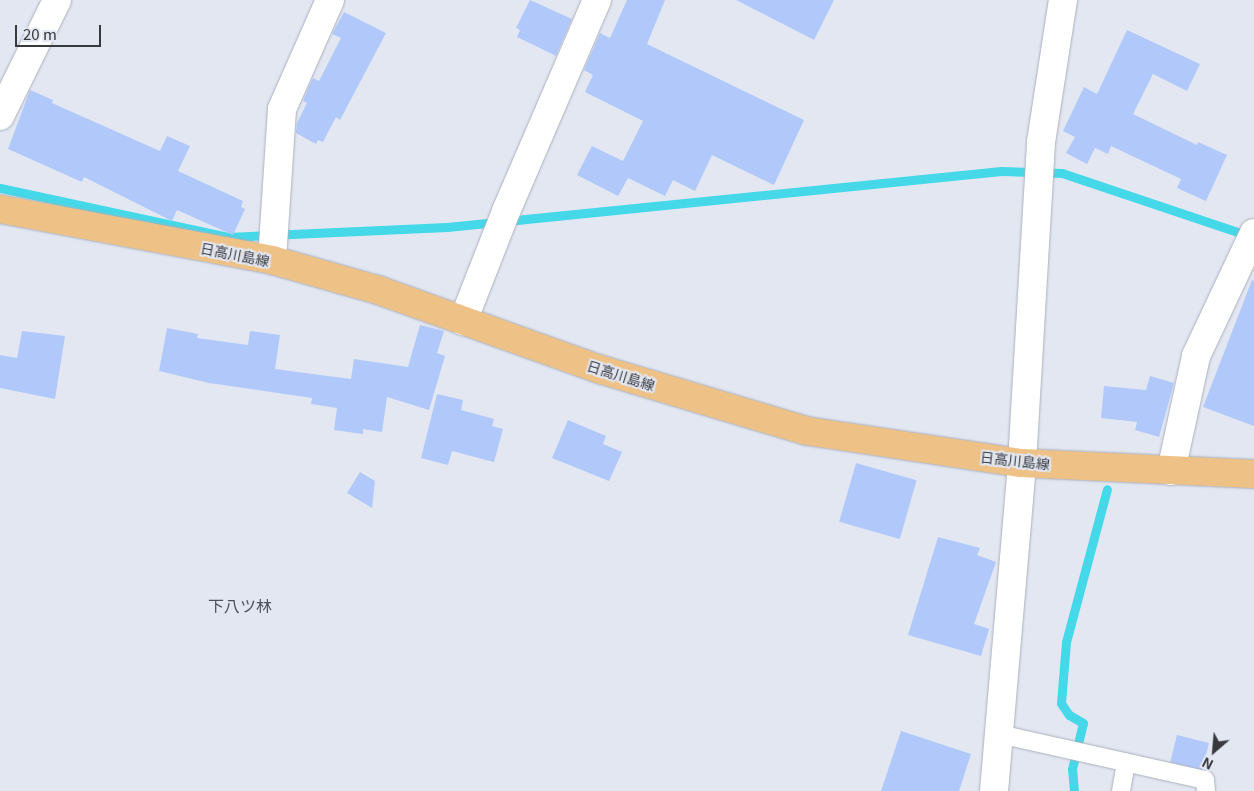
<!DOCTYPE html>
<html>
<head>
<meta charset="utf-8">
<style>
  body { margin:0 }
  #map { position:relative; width:1254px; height:791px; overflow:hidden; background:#e2e7f2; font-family:Georgia,"Noto Sans JP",serif }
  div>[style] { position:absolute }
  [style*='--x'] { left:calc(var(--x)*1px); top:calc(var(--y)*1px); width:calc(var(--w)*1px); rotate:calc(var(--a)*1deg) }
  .stream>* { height:9px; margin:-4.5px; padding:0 4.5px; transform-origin:4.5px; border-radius:4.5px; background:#45d8e8 }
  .building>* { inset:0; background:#b1c9fa; transform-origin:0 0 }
  .roads { filter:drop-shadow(0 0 1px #abb0bb) drop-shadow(0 0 1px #abb0bb) }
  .service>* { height:18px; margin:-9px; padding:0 9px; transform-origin:9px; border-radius:9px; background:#fff }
  .minor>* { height:28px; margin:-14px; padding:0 14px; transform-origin:14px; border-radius:14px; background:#fff }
  .primary>* { height:28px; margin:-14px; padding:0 14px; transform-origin:14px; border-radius:14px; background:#eec287 }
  span { translate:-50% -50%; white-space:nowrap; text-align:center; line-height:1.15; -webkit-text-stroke:4px #e2e7f2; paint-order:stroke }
  .street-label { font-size:14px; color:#37393d }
  .quarter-label { font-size:16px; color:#4d525b }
  .north { position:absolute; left:1189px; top:726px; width:50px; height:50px; -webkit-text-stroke:4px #e2e7f2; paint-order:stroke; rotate:207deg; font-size:14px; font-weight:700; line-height:20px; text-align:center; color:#37393d }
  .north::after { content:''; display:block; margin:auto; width:18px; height:22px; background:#37393d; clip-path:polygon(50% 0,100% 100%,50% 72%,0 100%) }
  .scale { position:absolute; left:15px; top:25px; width:86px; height:22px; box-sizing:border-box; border:2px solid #37393d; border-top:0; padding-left:6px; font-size:15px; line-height:18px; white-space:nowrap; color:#37393d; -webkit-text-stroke:4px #e2e7f2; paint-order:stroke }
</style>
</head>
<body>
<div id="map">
  <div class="stream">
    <i style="--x:0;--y:188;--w:233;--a:12.1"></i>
    <i style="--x:228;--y:237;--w:219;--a:-2.6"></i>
    <i style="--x:447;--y:227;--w:557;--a:-5.77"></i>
    <i style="--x:1001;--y:171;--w:61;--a:1.9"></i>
    <i style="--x:1062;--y:173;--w:197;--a:18.6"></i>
    <i style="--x:1074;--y:791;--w:22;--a:-95"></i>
    <i style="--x:1072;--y:769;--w:47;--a:-76.6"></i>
    <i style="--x:1083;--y:723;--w:16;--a:-150"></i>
    <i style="--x:1069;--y:715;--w:14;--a:-124"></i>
    <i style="--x:1061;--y:703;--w:61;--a:-85.3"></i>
    <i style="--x:1066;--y:642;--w:158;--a:-75"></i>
  </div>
  <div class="building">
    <i style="clip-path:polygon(530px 0,572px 19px,556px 56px,517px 37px,520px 30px,516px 28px)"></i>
    <i style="clip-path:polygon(627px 0,665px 0,647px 44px,804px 120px,774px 185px,712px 155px,695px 191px,673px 180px,665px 196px,628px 178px,618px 196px,577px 175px,592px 146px,623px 161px,643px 121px,585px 92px,593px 75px,584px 70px,600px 33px,610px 38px)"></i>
    <i style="clip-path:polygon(736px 0,834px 0,814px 40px)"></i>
    <i style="clip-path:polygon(344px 12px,386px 33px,340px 120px,336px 117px,323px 142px,318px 140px,316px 144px,296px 133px,297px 123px,307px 103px,303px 101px,310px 84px,313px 78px,319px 81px,341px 38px,332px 34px)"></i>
    <i style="clip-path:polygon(1127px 30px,1200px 64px,1187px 91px,1153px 74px,1133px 114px,1197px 145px,1198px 142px,1227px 155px,1206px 201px,1177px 188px,1181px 179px,1111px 146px,1108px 154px,1095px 148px,1087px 164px,1066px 153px,1075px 137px,1063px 131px,1084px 87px,1097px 94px)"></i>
    <i style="clip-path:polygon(30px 90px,53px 100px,52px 103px,160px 151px,167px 136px,190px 146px,178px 171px,243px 201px,241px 207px,245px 209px,233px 235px,177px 210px,172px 221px,84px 177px,82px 182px,8px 149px)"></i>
    <i style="clip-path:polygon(1252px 280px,1254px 281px,1254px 426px,1203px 407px)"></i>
    <i style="clip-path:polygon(420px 325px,444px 331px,437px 353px,445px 356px,429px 410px,387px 397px,382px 432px,363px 429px,363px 434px,334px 430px,337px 408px,311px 404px,312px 398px,209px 383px,159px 371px,167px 328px,198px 334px,197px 338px,248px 345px,250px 331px,280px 335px,275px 369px,351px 379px,354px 359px,408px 367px)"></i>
    <i style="clip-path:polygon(22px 331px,65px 336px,55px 399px,0 388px,0 355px,17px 358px)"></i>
    <i style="clip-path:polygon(1150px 376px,1174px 383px,1159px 437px,1135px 430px,1137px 422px,1101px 418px,1104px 386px,1146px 390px)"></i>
    <i style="clip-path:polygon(437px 394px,463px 400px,461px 410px,494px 419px,492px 426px,503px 429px,494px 462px,452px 451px,448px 465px,421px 458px)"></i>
    <i style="clip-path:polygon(568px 420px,606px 436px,603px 444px,622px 452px,609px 481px,552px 458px)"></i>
    <i style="left:856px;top:463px;width:63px;height:61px;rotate:16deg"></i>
    <i style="clip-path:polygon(360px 472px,375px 481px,372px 508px,347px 493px)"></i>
    <i style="clip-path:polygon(938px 537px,980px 548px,977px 555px,996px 562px,974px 624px,989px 629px,981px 656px,908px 635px)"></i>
    <i style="clip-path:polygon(901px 731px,971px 754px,959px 791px,881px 791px)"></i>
    <i style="left:1177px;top:735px;width:33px;height:28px;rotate:14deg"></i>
  </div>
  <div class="roads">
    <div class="service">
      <i style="--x:999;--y:734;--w:211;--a:12.6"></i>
      <i style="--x:1205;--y:780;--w:11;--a:85"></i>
      <i style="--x:1121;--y:791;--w:29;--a:-80"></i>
    </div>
    <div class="minor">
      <i style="--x:0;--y:116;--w:129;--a:-63.8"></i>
      <i style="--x:272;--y:260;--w:151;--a:-86.2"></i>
      <i style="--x:282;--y:109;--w:119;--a:-66.2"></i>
      <i style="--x:463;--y:321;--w:120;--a:-68.6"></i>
      <i style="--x:507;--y:209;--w:228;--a:-66.7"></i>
      <i style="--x:1171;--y:471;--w:118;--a:-77.7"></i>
      <i style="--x:1196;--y:356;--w:136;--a:-64.8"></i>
      <i style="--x:994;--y:791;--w:329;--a:-85.1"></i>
      <i style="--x:1022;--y:463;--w:322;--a:-86.6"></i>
      <i style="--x:1041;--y:142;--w:144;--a:-81.2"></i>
    </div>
    <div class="primary">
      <i style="--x:0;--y:209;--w:277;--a:10.6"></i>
      <i style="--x:272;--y:260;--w:110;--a:15.8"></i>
      <i style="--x:378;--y:290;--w:235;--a:19.7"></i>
      <i style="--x:599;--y:369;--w:217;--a:16.6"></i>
      <i style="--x:807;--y:431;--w:217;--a:8.5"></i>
      <i style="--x:1022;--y:463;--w:232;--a:2.7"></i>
    </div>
  </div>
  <div class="street-label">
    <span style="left:235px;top:254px;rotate:11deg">日高川島線</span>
    <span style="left:621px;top:375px;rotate:17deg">日高川島線</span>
    <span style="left:1015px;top:460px;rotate:6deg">日高川島線</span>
  </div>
  <div class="quarter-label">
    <span style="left:240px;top:605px">下八ツ林</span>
  </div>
  <div class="north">N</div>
  <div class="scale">20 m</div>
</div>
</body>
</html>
